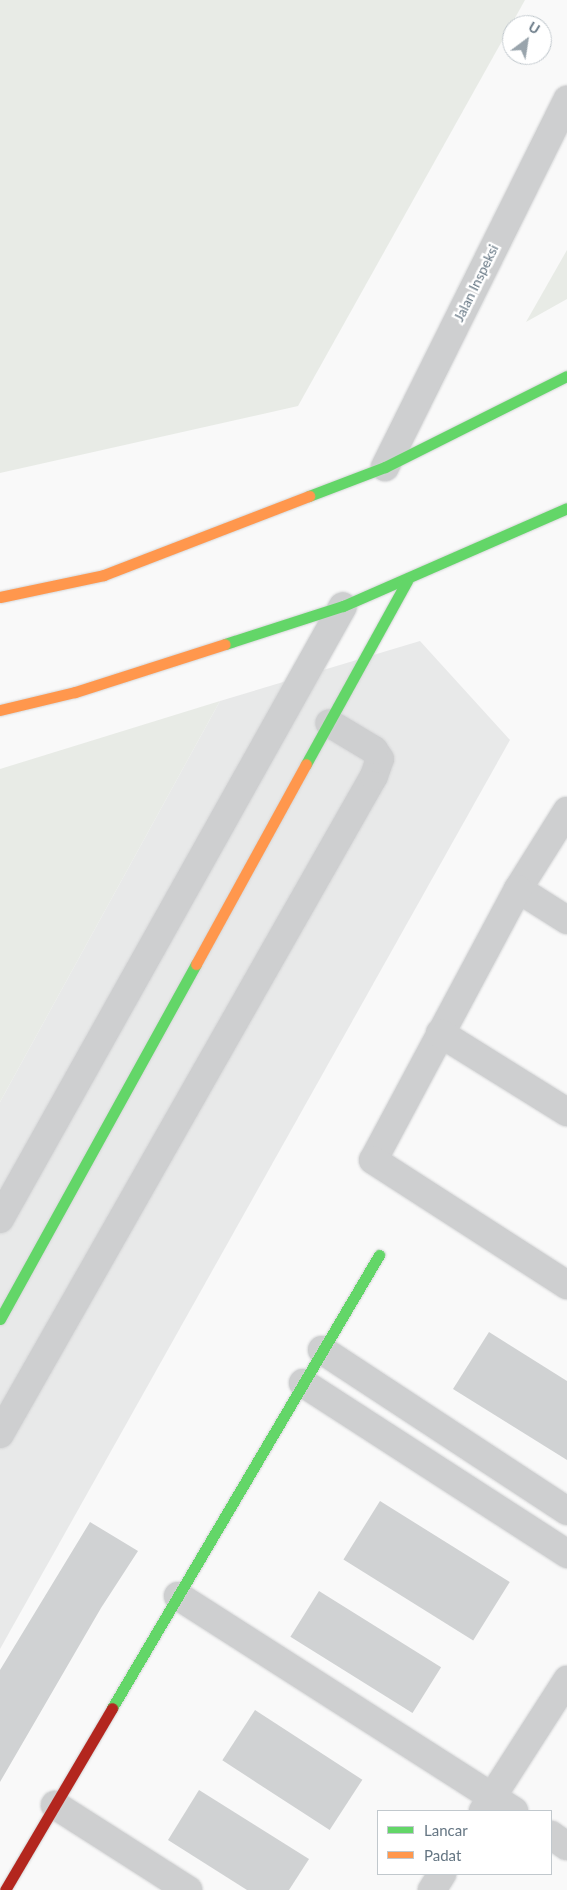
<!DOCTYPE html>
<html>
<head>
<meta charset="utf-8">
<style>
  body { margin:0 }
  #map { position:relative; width:567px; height:1890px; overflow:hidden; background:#f9f9f9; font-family:Lato,sans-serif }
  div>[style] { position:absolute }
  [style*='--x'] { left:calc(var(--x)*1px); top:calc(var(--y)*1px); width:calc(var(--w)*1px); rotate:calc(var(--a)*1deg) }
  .built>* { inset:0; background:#e8e9e9 }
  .green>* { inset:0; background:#e8ebe6 }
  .building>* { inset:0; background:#d0d2d3; transform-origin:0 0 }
  .roads { filter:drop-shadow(0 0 1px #d5d6d7) drop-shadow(0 0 1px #d5d6d7) }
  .street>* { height:28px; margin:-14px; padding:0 14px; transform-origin:14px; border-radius:14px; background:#cecfd0 }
  .fast>* { height:11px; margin:-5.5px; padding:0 5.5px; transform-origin:5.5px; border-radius:5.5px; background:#63d668 }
  .slow>* { height:11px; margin:-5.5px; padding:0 5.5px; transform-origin:5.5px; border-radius:5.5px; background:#ff974d }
  .jam>* { height:11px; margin:-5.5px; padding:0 5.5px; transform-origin:5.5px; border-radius:5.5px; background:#b3261e }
  span { translate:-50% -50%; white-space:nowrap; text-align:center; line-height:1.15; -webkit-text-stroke:5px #fff; paint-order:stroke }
  .street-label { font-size:14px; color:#657683 }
  .legend { position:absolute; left:377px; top:1810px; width:175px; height:65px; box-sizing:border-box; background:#fff; border:1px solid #c1c8cd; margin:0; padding:6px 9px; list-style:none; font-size:15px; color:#657683 }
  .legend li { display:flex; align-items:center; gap:10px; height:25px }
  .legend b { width:25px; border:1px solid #c1c8cd }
  .north { position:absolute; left:502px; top:15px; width:50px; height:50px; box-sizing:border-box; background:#fff; border:1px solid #c1c8cd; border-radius:50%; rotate:31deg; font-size:14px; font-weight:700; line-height:20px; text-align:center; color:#657683 }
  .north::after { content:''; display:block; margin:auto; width:18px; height:22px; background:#99a4ac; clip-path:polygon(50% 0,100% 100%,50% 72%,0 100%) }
</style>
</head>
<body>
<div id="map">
  <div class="built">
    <i style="clip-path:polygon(420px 641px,510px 740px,0 1649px,0 1102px,220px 701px)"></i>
  </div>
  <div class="green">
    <i style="clip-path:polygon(0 0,525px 0,298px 406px,0 473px)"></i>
    <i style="clip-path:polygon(567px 250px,567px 299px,526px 322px)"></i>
    <i style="clip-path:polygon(220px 701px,0 1102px,0 769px)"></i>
  </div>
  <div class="building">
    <i style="clip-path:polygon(489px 1332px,567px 1381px,567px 1460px,453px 1389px)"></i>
    <i style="left:380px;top:1501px;width:153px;height:69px;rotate:32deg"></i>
    <i style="clip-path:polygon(90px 1522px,138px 1551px,101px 1608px,0 1782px,0 1670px)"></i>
    <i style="left:319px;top:1591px;width:144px;height:54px;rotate:32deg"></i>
    <i style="left:255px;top:1710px;width:128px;height:60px;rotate:33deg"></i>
    <i style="clip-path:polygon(199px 1790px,309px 1859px,289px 1890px,247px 1890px,168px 1840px)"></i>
  </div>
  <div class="roads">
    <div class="street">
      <i style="--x:385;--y:467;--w:410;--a:-63.6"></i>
      <i style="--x:567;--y:811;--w:92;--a:122.1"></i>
      <i style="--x:518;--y:889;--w:58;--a:32.3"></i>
      <i style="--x:518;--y:889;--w:307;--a:118.1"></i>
      <i style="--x:373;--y:1160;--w:231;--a:32.8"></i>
      <i style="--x:440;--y:1033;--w:150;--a:31.9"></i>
      <i style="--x:0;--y:1219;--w:702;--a:-60.77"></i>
      <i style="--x:322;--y:1350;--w:293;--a:33.3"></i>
      <i style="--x:303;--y:1383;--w:315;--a:32.9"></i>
      <i style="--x:0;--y:1434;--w:757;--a:-60.39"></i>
      <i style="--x:374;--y:776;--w:18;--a:-71"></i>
      <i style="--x:380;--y:759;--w:11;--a:-124"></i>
      <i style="--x:374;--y:750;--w:52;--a:-149"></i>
      <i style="--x:178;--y:1596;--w:399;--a:32.6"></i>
      <i style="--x:55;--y:1805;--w:158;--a:32.6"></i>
      <i style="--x:483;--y:1811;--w:156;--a:-57.3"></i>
      <i style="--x:551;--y:1835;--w:19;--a:35"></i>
      <i style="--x:432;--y:1890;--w:19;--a:-58"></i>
    </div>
    <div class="fast">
      <i style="--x:309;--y:496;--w:81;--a:-20.9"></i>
      <i style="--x:385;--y:467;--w:203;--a:-26.6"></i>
      <i style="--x:225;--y:644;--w:124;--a:-17.9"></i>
      <i style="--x:343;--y:606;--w:244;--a:-23.6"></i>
      <i style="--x:306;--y:764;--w:209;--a:-61.1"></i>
      <i style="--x:0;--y:1319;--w:406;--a:-61.1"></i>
      <i style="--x:112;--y:1708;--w:526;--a:-59.48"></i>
    </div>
    <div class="slow">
      <i style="--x:0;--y:597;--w:106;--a:-11.9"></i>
      <i style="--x:104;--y:575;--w:220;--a:-21.1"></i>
      <i style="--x:0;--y:710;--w:77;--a:-13.5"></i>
      <i style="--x:75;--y:692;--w:157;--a:-17.7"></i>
      <i style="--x:196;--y:964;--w:228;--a:-61.2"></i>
    </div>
    <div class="jam">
      <i style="--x:5;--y:1890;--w:211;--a:-59.5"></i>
    </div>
  </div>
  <div class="street-label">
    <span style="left:476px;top:283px;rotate:-64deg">Jalan Inspeksi</span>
  </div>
  <ul class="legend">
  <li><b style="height:6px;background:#63d668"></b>Lancar</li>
  <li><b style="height:6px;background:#ff974d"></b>Padat</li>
  </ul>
  <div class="north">U</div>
</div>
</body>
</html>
